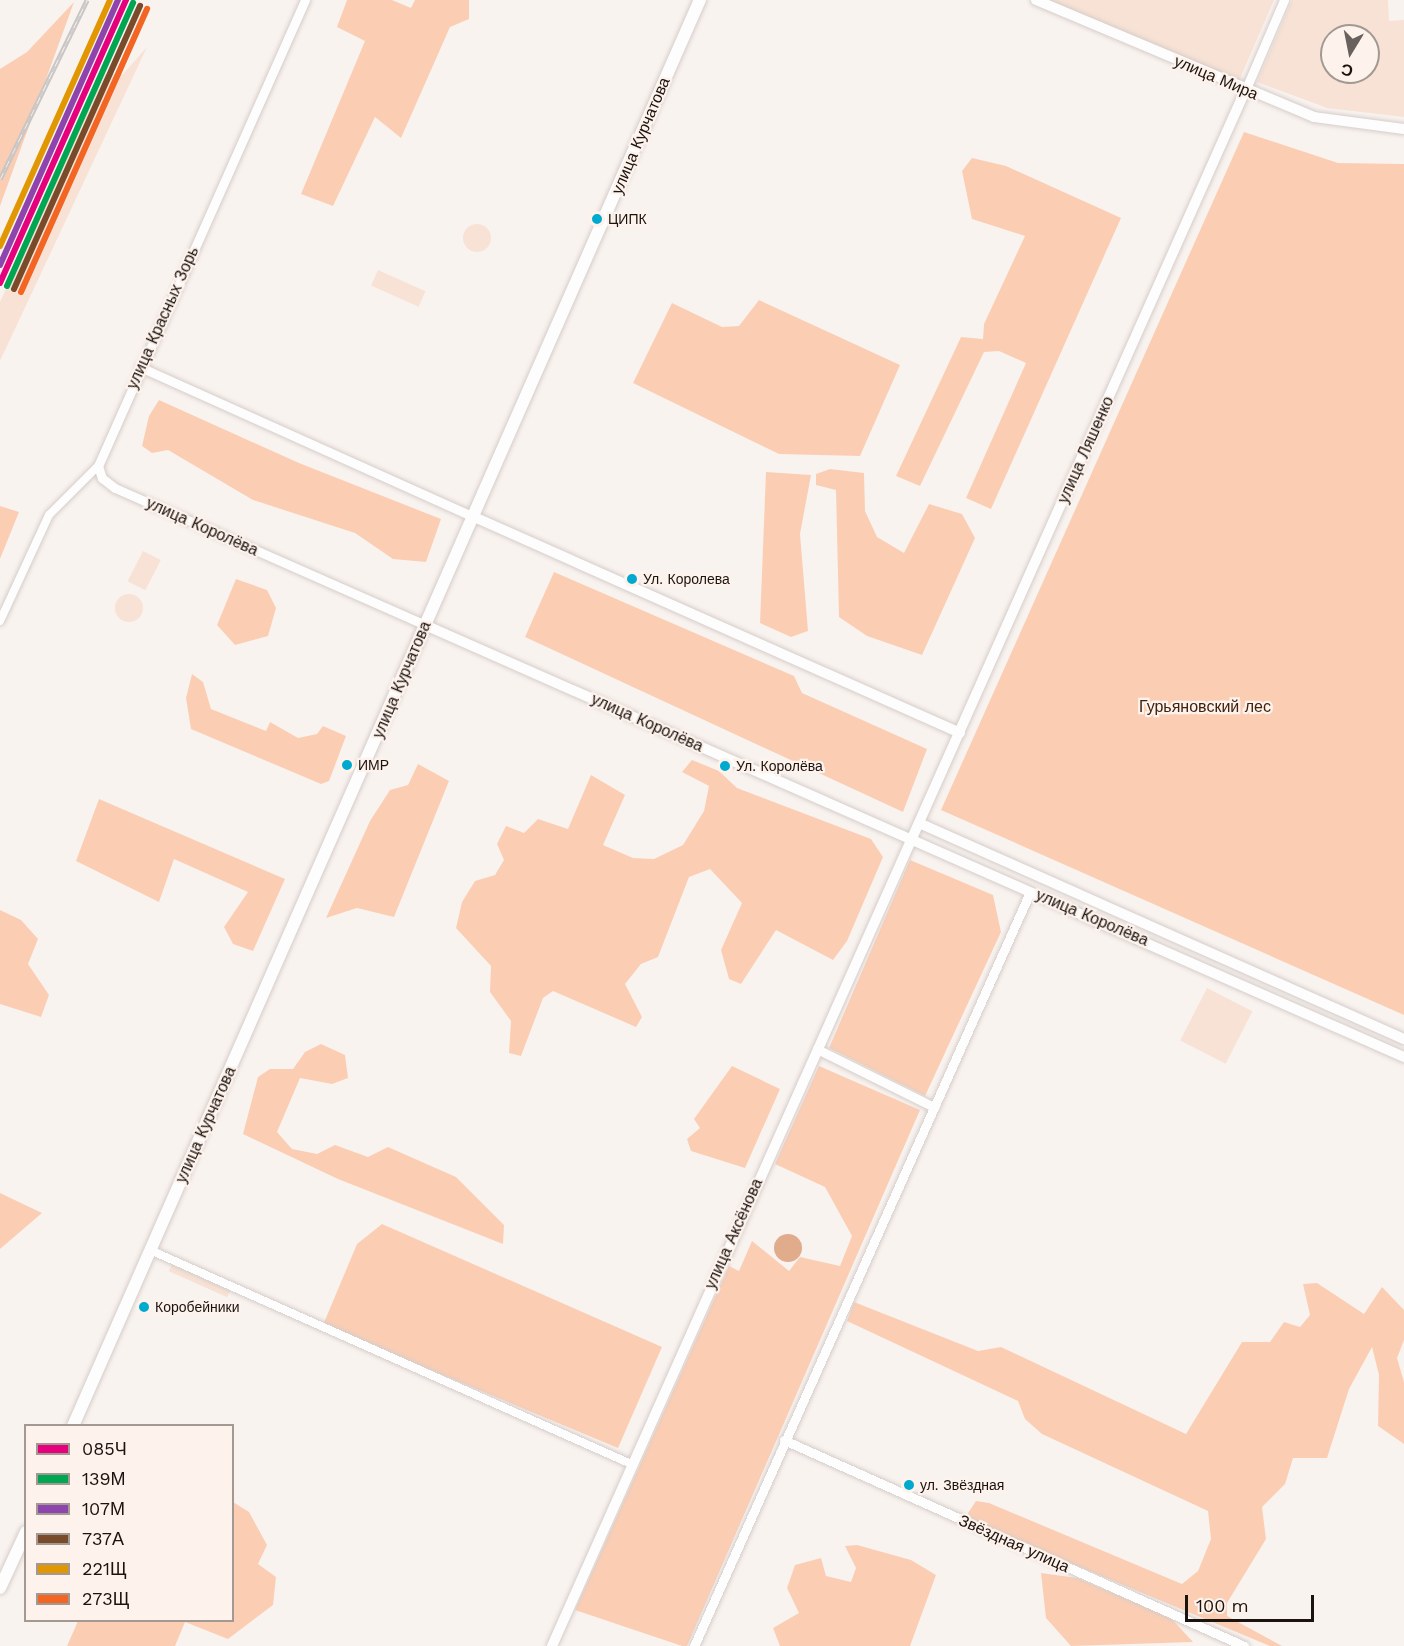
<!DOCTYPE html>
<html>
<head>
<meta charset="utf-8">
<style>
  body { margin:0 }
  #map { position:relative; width:1404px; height:1646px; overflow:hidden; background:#f9f3f0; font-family:"Work Sans",sans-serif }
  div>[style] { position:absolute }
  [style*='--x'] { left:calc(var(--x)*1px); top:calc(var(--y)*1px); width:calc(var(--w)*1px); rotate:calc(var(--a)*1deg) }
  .green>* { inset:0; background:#f8e2d5; transform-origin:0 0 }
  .round { border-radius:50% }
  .forest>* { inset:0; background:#fbceb4 }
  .water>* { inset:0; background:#e0ac8b }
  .roads { filter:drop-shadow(0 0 2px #d5cdc9) drop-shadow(0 0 2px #d5cdc9) }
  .minor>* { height:8px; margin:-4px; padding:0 4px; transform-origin:4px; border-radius:4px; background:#fefdfd }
  .tertiary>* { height:9px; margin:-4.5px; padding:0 4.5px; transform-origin:4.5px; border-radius:4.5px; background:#fefdfd }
  .secondary>* { height:10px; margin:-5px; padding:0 5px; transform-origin:5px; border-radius:5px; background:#fefdfd }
  .primary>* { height:12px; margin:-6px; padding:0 6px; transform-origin:6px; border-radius:6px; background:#fefdfd }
  .rail>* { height:4.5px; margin-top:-2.25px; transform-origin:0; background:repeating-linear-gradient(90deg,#fdf2ec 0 7px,#c9c7c6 0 14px); box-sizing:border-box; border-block:2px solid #c9c7c6 }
  .rail-1>* { height:6px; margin:-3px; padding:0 3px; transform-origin:3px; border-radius:3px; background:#e5007d }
  .rail-2>* { height:6px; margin:-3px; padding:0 3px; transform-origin:3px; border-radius:3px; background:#00a651 }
  .rail-3>* { height:6px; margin:-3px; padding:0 3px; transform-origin:3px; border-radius:3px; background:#8e44ad }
  .rail-4>* { height:6px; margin:-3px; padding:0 3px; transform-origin:3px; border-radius:3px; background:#7a4b2a }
  .rail-5>* { height:6px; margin:-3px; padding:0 3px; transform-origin:3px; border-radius:3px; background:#e19701 }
  .rail-6>* { height:6px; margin:-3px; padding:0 3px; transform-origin:3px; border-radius:3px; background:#f26522 }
  .dots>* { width:16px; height:16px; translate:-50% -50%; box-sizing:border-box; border:3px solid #fdf2ec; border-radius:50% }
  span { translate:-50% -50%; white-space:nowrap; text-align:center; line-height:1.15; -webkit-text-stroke:4.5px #fdf2ec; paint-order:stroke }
  .bus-label { font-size:14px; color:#1c130e }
  .left { translate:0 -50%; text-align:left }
  .street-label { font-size:16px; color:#1c130e }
  .park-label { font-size:16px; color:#40230f }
  .legend { position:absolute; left:24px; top:1424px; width:210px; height:198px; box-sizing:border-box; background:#fdf2ec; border:2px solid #a39993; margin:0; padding:8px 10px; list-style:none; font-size:18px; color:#1c130e }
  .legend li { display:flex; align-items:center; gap:12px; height:30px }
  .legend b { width:30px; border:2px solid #a39993 }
  .north { position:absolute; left:1320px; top:24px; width:60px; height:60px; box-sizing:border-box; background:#fdf2ec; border:2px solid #a39993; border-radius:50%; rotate:190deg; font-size:16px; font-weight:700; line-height:24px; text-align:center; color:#1c130e }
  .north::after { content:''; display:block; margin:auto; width:21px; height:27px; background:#69615d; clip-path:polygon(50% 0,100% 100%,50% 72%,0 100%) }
  .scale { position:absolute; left:1185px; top:1595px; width:129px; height:27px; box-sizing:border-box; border:3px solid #1c130e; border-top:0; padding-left:8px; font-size:18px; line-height:21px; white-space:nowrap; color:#1c130e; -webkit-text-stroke:4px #fdf2ec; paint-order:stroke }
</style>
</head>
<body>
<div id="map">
  <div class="green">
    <i style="clip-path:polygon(1049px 0,1274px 0,1238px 83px)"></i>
    <i style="clip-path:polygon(evenodd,1292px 0,1388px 0,1389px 21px,1404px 20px,1404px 117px,1327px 108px,1257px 82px,1292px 0,1332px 36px,1368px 36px,1368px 72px,1332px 72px,1332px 36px)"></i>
    <i style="clip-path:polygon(147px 47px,0 361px,0 302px,105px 74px,123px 74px)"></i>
    <i class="round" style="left:463px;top:224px;width:28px;height:28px"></i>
    <i style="left:378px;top:270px;width:52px;height:17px;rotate:24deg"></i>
    <i style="left:143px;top:551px;width:20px;height:34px;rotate:27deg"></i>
    <i class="round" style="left:115px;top:594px;width:28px;height:28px"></i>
    <i style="left:1207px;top:988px;width:51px;height:59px;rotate:27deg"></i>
    <i style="left:172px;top:1264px;width:64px;height:8px;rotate:24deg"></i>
  </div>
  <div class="forest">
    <i style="clip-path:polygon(347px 0,392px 0,411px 8px,415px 0,469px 0,469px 19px,450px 27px,401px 138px,375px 117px,333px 206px,301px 194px,365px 41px,337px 27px)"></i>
    <i style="clip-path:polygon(74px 2px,0 206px,0 69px,27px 52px)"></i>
    <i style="clip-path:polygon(1244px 132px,1338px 163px,1404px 164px,1404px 1015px,941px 810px)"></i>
    <i style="clip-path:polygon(972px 158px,1006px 166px,1121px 218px,991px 509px,966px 498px,1026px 363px,999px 351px,984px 352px,920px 486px,896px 476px,961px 337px,983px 339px,984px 324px,1025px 236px,972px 219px,962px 171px)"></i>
    <i style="clip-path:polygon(759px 300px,900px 365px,860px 456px,779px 454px,633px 383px,672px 303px,722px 327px,739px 326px)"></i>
    <i style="clip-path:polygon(159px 400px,299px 463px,441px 519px,426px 562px,393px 559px,355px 533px,253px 500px,168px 450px,152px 453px,142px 446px,149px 416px)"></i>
    <i style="clip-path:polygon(830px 469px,864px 473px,865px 511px,877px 537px,904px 553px,929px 504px,962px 514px,975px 538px,922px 655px,867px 636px,839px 617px,836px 490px,816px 485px,816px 474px)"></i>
    <i style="clip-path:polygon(766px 472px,811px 475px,800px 534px,808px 631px,791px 637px,760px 623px)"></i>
    <i style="clip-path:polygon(0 506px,19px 512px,0 559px)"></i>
    <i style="clip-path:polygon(554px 572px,794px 676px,802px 693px,927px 749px,903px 812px,525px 637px)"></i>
    <i style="clip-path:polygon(236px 579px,267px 590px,276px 608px,268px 636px,235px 645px,217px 625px)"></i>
    <i style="clip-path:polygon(192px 674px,203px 682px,211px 709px,266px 731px,270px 722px,298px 738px,317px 734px,323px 726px,346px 736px,329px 781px,321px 784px,191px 729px,186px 698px)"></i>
    <i style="clip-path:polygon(692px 760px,719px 771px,737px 788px,871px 839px,883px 857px,847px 941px,833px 960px,776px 930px,741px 984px,729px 979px,721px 950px,742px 903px,710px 869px,689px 877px,658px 957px,641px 964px,625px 984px,642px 1017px,636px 1027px,553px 991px,543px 998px,521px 1056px,509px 1053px,511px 1021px,490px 992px,491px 966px,456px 928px,462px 902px,475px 881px,495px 875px,504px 860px,497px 844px,506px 826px,524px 833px,538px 819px,568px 829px,591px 775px,625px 795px,603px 845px,633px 858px,654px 859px,683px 845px,704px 811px,709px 786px,682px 772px)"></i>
    <i style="clip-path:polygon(418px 764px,449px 781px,394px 917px,357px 908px,326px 918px,370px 821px,390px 790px,408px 785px)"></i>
    <i style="clip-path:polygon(99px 799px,285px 879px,253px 951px,233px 944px,224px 927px,248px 892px,174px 859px,159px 902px,76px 861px)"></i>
    <i style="clip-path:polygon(910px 860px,993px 895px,1001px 932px,925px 1096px,829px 1048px)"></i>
    <i style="clip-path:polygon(0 910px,21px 920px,38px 939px,28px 964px,49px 995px,41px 1017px,0 1004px)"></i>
    <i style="clip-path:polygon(321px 1044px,345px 1055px,348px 1078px,332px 1084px,300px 1078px,277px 1132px,292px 1149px,317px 1154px,335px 1145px,368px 1157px,388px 1147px,456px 1177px,504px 1225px,503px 1244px,338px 1179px,243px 1134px,258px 1077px,270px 1069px,293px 1069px,305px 1052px)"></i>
    <i style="clip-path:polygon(732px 1066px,780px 1089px,745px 1168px,691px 1151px,687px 1139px,700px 1128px,694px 1119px)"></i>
    <i style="clip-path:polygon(819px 1066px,920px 1110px,687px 1646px,682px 1646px,575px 1610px,729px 1266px,739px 1271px,752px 1241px,789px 1271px,800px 1257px,840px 1266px,852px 1236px,825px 1187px,775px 1164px)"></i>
    <i style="clip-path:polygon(0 1193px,42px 1213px,0 1249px)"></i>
    <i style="clip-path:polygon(382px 1224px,662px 1347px,618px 1448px,323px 1325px,357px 1244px)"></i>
    <i style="clip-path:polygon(1317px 1283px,1364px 1314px,1382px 1287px,1404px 1310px,1404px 1340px,1397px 1358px,1404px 1382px,1404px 1444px,1378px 1426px,1379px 1375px,1372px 1347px,1349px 1389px,1327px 1458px,1293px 1458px,1285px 1484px,1262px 1507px,1266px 1539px,1227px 1603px,1227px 1616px,1282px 1646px,1270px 1646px,974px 1523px,968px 1513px,976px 1501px,989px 1503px,1182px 1584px,1198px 1571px,1211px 1539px,1208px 1511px,1042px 1434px,1025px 1419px,1018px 1401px,847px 1321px,854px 1302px,978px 1351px,1001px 1347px,1186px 1434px,1242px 1342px,1270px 1342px,1284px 1322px,1300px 1327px,1310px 1315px,1303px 1284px)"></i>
    <i style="clip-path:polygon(233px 1502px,249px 1512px,267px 1545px,258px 1564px,276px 1577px,273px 1605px,228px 1639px,185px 1622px,175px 1646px,67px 1646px,78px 1621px,232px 1620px)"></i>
    <i style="clip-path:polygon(857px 1545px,911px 1560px,936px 1575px,910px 1646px,780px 1646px,773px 1628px,799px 1613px,787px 1588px,795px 1565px,821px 1558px,826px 1576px,851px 1582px,856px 1568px,845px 1546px)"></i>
    <i style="clip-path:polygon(1041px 1573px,1077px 1578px,1170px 1617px,1193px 1642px,1071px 1646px,1046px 1618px)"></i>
  </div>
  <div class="water">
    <i class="round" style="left:774px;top:1234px;width:28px;height:28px"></i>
  </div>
  <div class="roads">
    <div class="minor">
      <i style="--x:0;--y:621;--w:117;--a:-65.2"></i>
      <i style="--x:49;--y:515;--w:69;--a:-45"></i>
      <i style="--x:150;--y:1250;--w:526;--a:23.98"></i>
    </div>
    <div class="tertiary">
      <i style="--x:305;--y:0;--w:510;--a:113.95"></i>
      <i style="--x:98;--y:466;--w:13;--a:72"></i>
      <i style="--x:102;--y:478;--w:16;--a:38"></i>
      <i style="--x:115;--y:488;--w:339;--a:23.8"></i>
      <i style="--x:1245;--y:91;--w:99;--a:-66.8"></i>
      <i style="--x:140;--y:367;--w:364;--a:24.2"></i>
      <i style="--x:817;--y:1049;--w:131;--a:26.4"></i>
      <i style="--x:784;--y:1440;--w:504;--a:24.12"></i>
      <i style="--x:694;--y:1646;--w:825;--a:-65.98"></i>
    </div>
    <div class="secondary">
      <i style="--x:1036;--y:0;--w:302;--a:22.8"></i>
      <i style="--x:1314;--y:117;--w:91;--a:7.6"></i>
      <i style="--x:472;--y:516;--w:534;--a:23.97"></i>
      <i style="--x:425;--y:625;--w:1070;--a:23.81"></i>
      <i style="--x:919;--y:823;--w:531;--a:24.01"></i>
      <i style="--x:552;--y:1646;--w:1702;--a:-65.98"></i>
    </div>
    <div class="primary">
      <i style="--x:73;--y:1426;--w:1558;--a:-66.27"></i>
      <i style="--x:0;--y:1588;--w:62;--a:-65.1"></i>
    </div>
  </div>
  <div class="rail">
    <i style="--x:0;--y:179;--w:199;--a:-64.1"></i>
  </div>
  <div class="rail-1">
    <i style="--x:0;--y:283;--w:310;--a:-66"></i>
  </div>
  <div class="rail-2">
    <i style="--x:7;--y:286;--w:310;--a:-66"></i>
  </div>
  <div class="rail-3">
    <i style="--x:0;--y:265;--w:290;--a:-66"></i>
  </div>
  <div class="rail-4">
    <i style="--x:14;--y:289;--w:310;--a:-66"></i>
  </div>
  <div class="rail-5">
    <i style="--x:0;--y:246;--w:269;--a:-65.9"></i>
  </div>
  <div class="rail-6">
    <i style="--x:21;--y:292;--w:310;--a:-66"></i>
  </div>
  <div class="dots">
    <i style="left:597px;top:219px;background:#00a9ce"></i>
    <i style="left:632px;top:579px;background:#00a9ce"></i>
    <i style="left:347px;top:765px;background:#00a9ce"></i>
    <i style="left:725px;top:766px;background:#00a9ce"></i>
    <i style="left:144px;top:1307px;background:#00a9ce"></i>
    <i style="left:909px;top:1485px;background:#00a9ce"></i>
  </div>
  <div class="bus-label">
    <span class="left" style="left:608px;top:219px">ЦИПК</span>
    <span class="left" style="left:643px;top:579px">Ул. Королева</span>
    <span class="left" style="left:358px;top:765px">ИМР</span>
    <span class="left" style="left:736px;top:766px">Ул. Королёва</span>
    <span class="left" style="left:155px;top:1307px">Коробейники</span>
    <span class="left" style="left:920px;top:1485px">ул. Звёздная</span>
  </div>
  <div class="street-label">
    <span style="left:1216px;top:78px;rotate:23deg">улица Мира</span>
    <span style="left:641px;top:136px;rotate:-67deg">улица Курчатова</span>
    <span style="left:163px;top:318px;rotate:-66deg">улица Красных Зорь</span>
    <span style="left:1086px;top:450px;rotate:-66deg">улица Ляшенко</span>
    <span style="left:202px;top:527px;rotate:24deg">улица Королёва</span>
    <span style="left:402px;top:680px;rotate:-67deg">улица Курчатова</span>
    <span style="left:647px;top:723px;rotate:24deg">улица Королёва</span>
    <span style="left:1092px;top:918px;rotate:23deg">улица Королёва</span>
    <span style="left:206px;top:1125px;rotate:-66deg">улица Курчатова</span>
    <span style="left:734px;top:1234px;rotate:-66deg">улица Аксёнова</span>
    <span style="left:1014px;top:1544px;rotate:24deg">Звёздная улица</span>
  </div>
  <div class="park-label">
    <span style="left:1205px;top:707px">Гурьяновский лес</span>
  </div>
  <ul class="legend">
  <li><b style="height:8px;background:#e5007d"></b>085Ч</li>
  <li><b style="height:8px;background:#00a651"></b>139М</li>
  <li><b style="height:8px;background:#8e44ad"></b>107М</li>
  <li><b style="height:8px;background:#7a4b2a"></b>737А</li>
  <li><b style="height:8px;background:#e19701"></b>221Щ</li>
  <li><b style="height:8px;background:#f26522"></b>273Щ</li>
  </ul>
  <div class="north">С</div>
  <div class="scale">100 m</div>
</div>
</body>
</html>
